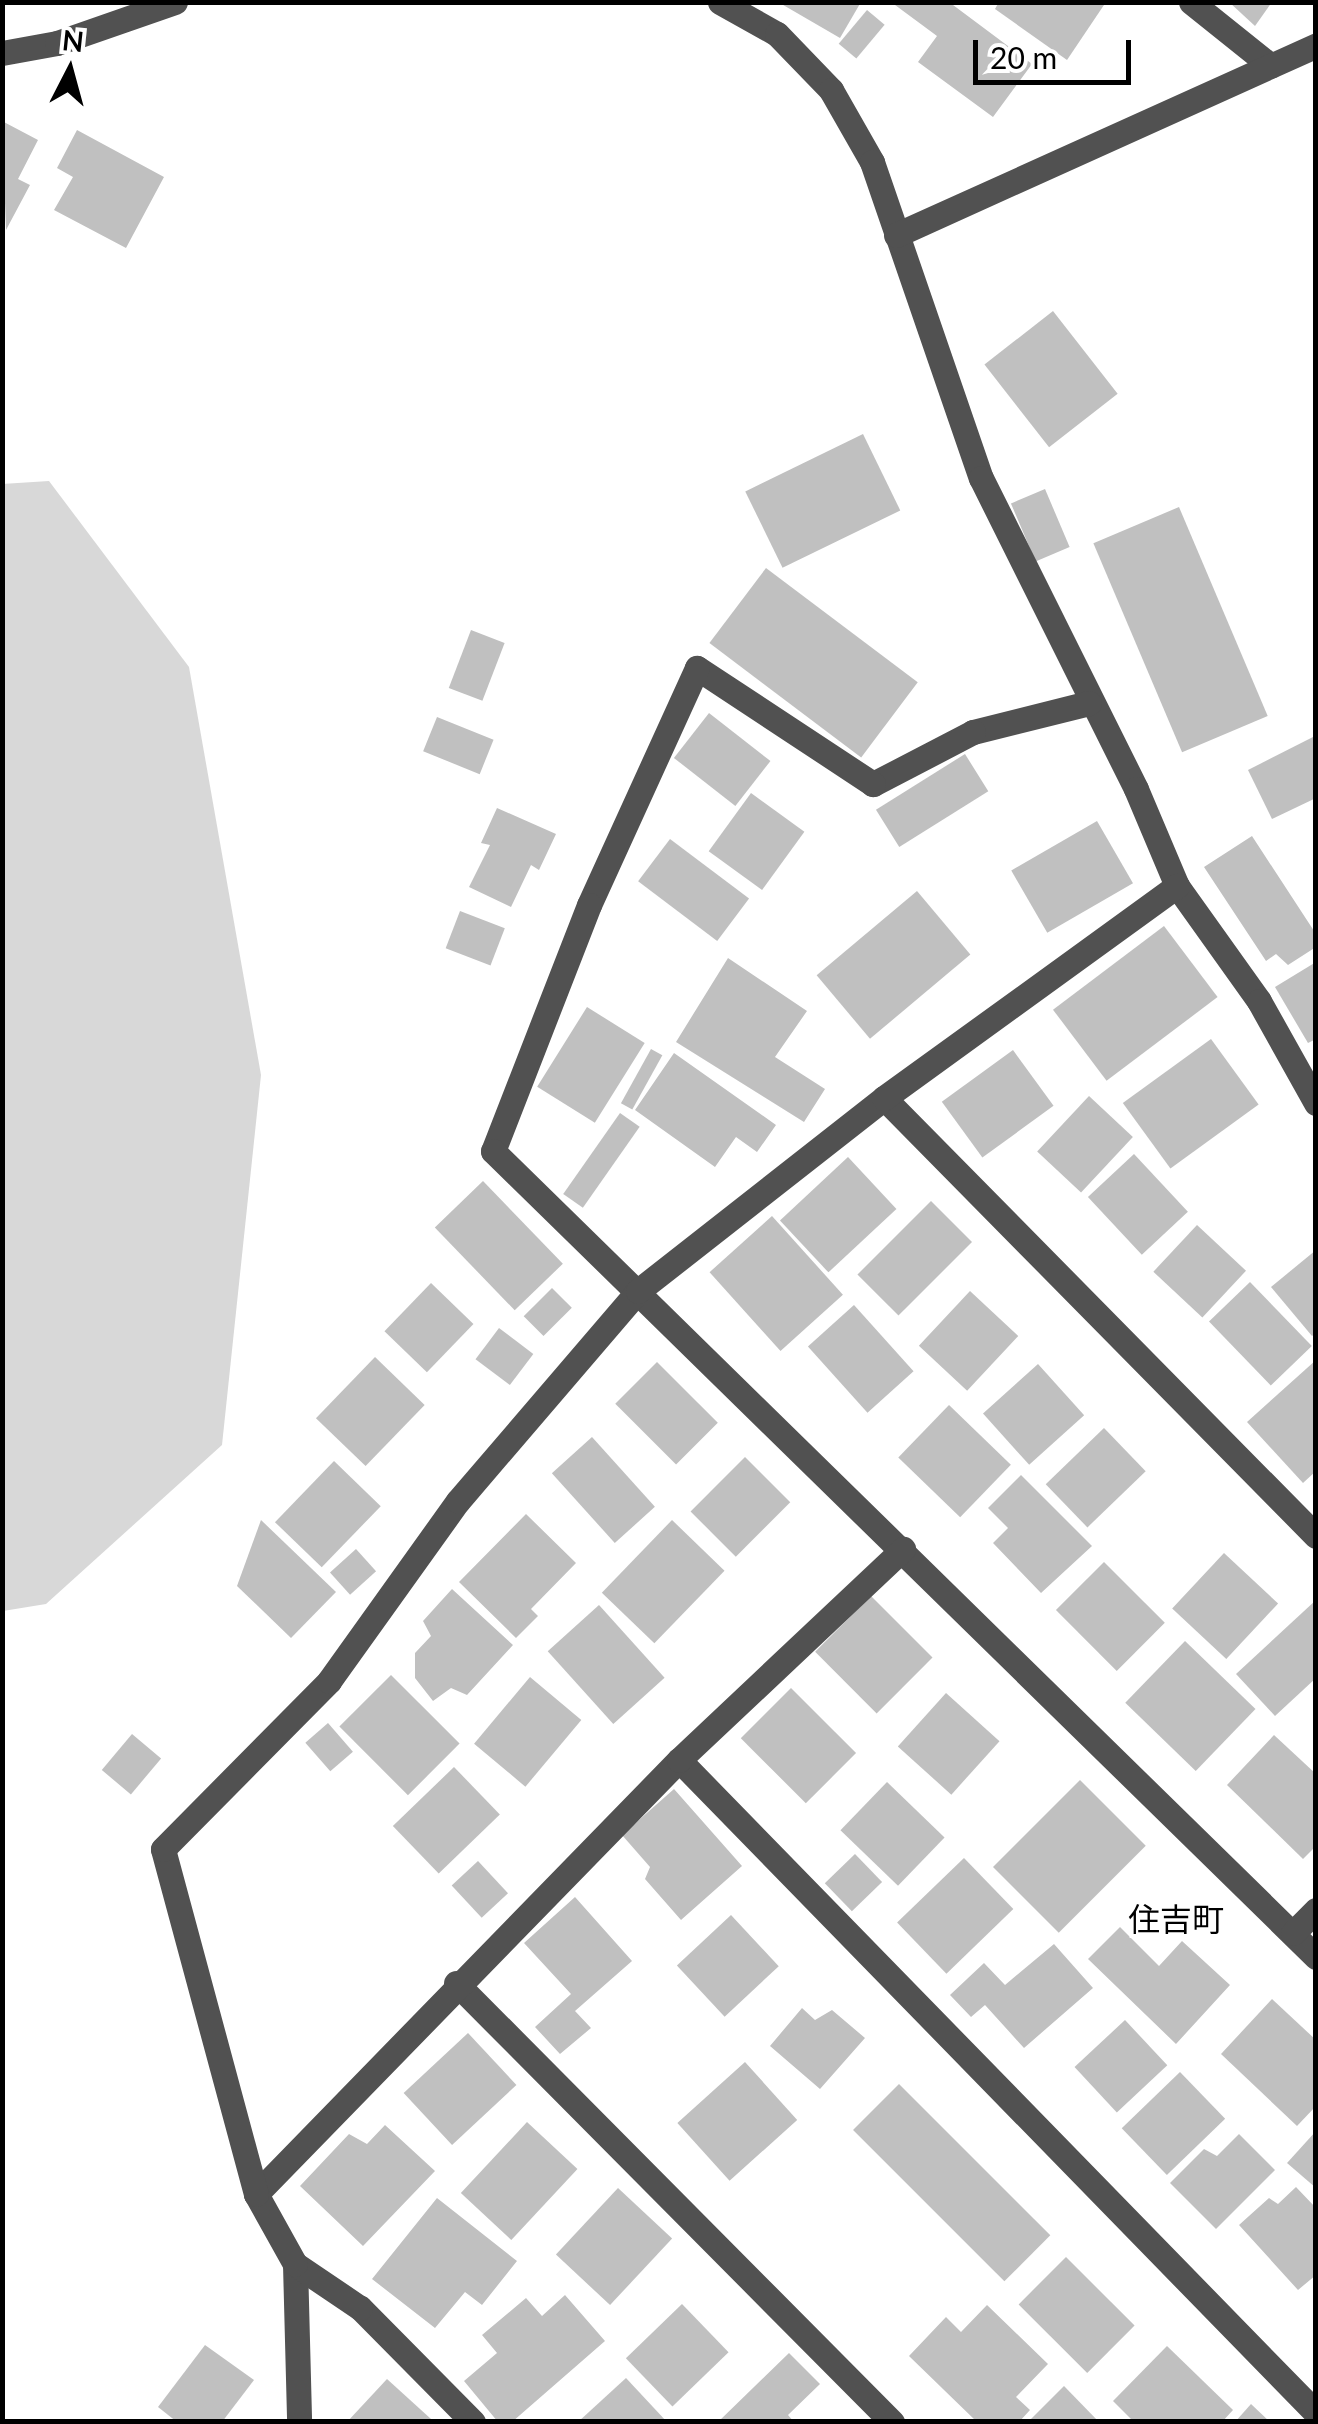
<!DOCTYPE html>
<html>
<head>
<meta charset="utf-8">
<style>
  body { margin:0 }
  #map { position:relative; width:1318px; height:2424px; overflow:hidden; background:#fff; font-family:Lato,"Noto Sans JP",sans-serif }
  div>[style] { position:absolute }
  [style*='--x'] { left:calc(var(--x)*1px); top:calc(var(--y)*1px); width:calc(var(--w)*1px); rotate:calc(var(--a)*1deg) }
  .green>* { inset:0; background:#d8d8d8 }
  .building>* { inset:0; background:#c0c0c0; transform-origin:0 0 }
  .minor>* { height:25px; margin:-12.5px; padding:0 12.5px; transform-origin:12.5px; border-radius:12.5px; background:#515151 }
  span { translate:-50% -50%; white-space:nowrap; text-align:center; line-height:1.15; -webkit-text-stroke:8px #fff; paint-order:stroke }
  .quarter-label { font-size:32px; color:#000 }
  .frame { position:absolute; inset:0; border:5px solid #000; pointer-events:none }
  .north { position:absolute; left:20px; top:20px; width:100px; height:100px; -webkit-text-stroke:8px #fff; paint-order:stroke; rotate:6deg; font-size:28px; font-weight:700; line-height:40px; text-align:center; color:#000 }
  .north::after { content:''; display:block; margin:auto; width:35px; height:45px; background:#000; clip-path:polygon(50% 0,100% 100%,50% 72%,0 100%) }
  .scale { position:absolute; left:973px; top:40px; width:158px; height:45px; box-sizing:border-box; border:5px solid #000; border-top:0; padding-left:12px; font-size:30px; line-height:35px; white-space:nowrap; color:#000; -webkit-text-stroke:8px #fff; paint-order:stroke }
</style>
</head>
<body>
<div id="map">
  <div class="green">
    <i style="clip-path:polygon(49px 481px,189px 667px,261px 1075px,222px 1445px,46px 1604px,3px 1611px,2px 484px)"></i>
  </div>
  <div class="building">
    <i style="clip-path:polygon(778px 2px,861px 2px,840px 38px)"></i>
    <i style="clip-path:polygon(891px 2px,949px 2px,1032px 64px,993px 117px,918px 62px,937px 36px)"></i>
    <i style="clip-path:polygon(999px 2px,1106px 2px,1067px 60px,995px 9px)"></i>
    <i style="clip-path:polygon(1229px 2px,1272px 2px,1255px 26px)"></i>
    <i style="left:867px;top:10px;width:23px;height:44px;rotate:40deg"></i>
    <i style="clip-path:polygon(2px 121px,38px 140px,18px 179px,30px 185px,6px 230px)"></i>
    <i style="clip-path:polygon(77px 130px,164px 177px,126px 248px,54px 210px,73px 177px,57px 168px)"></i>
    <i style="left:1053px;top:311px;width:105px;height:87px;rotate:52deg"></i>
    <i style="left:863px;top:434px;width:85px;height:131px;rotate:64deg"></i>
    <i style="left:1045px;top:489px;width:63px;height:37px;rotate:67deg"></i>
    <i style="left:1179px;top:507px;width:227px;height:93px;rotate:67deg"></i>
    <i style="left:766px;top:568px;width:190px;height:94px;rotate:37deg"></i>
    <i style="left:471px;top:630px;width:36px;height:62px;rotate:21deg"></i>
    <i style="left:709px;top:713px;width:78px;height:57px;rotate:38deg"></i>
    <i style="left:437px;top:717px;width:61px;height:37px;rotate:22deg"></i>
    <i style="clip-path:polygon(1313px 737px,1316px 798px,1272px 819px,1248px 770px)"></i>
    <i style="left:965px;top:754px;width:44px;height:105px;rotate:58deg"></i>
    <i style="left:751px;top:793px;width:66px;height:72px;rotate:36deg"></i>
    <i style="clip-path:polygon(497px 808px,556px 834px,539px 870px,531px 865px,511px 907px,469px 887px,490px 845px,481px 843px)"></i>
    <i style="left:1097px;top:821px;width:72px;height:99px;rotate:60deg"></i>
    <i style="clip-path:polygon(1252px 836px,1316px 934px,1316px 947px,1288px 965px,1276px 954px,1266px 961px,1204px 867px)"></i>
    <i style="left:670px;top:839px;width:99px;height:53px;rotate:37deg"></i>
    <i style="left:917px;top:891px;width:83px;height:131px;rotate:50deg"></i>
    <i style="left:460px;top:911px;width:48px;height:40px;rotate:21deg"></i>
    <i style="left:1164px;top:926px;width:89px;height:139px;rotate:53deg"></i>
    <i style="clip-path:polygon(728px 958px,807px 1011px,775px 1057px,825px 1089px,804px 1122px,676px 1042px)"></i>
    <i style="clip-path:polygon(1316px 962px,1316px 1039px,1308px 1043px,1275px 987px)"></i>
    <i style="left:587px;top:1007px;width:68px;height:94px;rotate:32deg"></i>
    <i style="left:1211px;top:1039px;width:81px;height:109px;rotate:54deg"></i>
    <i style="left:651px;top:1049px;width:13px;height:62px;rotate:29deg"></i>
    <i style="left:1013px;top:1050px;width:69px;height:88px;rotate:54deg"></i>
    <i style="clip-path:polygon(674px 1053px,776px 1125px,757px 1152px,736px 1137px,715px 1167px,635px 1110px)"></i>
    <i style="left:1089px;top:1096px;width:60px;height:76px;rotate:43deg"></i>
    <i style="left:620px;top:1113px;width:24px;height:99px;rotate:35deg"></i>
    <i style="left:1134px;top:1154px;width:79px;height:63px;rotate:47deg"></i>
    <i style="left:848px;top:1157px;width:71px;height:93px;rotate:47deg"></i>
    <i style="left:483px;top:1181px;width:115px;height:67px;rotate:46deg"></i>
    <i style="left:931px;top:1201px;width:58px;height:104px;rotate:45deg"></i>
    <i style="left:772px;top:1216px;width:106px;height:84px;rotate:48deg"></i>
    <i style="left:1197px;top:1225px;width:67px;height:64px;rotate:43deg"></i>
    <i style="clip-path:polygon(1316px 1250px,1316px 1333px,1312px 1336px,1271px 1287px)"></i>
    <i style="left:1250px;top:1282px;width:89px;height:57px;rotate:46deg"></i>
    <i style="left:431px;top:1283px;width:59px;height:67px;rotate:44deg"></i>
    <i style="left:552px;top:1288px;width:28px;height:40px;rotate:45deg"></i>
    <i style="left:970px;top:1291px;width:66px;height:75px;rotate:43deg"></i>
    <i style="left:854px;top:1305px;width:89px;height:62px;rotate:48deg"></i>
    <i style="left:499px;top:1328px;width:43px;height:39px;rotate:37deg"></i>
    <i style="left:375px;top:1357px;width:69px;height:85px;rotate:44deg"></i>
    <i style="clip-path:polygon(1316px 1360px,1316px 1471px,1303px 1483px,1247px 1422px)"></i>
    <i style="left:657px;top:1362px;width:86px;height:59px;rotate:45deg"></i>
    <i style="left:1038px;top:1364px;width:69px;height:74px;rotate:48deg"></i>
    <i style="left:949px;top:1405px;width:86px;height:73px;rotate:44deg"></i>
    <i style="left:1104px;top:1428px;width:60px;height:81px;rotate:46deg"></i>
    <i style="left:592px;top:1437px;width:94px;height:54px;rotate:48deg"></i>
    <i style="left:745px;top:1457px;width:64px;height:77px;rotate:45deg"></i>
    <i style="left:334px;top:1461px;width:65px;height:85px;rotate:44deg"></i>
    <i style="clip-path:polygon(1021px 1475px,1092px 1546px,1041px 1593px,993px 1543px,1008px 1528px,988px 1508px)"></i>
    <i style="clip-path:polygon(526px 1514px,576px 1563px,531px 1609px,538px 1616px,516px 1638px,459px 1582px)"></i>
    <i style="clip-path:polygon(261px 1520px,336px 1592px,291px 1638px,237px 1586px)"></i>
    <i style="left:672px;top:1520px;width:73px;height:101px;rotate:44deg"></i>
    <i style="left:356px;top:1549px;width:30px;height:35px;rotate:48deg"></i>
    <i style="left:1224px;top:1553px;width:74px;height:76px;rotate:43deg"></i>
    <i style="left:1104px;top:1562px;width:86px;height:68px;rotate:45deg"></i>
    <i style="clip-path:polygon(452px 1589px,513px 1645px,467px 1695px,451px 1688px,433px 1701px,415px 1678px,415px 1653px,431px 1636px,423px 1621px)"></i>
    <i style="left:871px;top:1596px;width:87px;height:79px;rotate:45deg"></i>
    <i style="clip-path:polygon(1316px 1600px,1316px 1678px,1275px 1716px,1236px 1674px)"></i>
    <i style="left:599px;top:1605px;width:98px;height:69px;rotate:48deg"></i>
    <i style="left:1185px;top:1641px;width:98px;height:86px;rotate:44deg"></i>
    <i style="left:391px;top:1675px;width:97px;height:73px;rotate:45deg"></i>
    <i style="left:530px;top:1677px;width:67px;height:87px;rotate:40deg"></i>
    <i style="left:791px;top:1688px;width:92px;height:71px;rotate:45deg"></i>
    <i style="left:946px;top:1693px;width:72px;height:72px;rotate:42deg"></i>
    <i style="left:328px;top:1723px;width:38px;height:30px;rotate:49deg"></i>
    <i style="left:132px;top:1734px;width:38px;height:47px;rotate:40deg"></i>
    <i style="clip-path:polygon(1274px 1735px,1316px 1774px,1316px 1846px,1303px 1859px,1227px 1785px)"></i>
    <i style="left:454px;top:1767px;width:66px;height:85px;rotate:46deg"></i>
    <i style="left:1080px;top:1780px;width:93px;height:123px;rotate:45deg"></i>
    <i style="left:887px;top:1782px;width:80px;height:67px;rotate:44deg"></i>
    <i style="clip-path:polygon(674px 1789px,742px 1866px,681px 1920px,645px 1879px,650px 1867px,622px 1835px)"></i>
    <i style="left:855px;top:1854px;width:39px;height:42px;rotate:46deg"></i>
    <i style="left:964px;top:1858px;width:71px;height:93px;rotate:46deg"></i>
    <i style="left:478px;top:1861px;width:44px;height:36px;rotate:47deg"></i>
    <i style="clip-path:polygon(575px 1897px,632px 1961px,575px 2011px,591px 2028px,560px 2054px,535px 2027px,571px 1994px,524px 1943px)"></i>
    <i style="left:731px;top:1915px;width:70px;height:74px;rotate:47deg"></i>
    <i style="clip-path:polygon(1120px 1927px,1159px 1966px,1182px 1941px,1230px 1985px,1176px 2044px,1088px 1959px)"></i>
    <i style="clip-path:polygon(1054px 1944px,1093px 1988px,1024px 2048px,985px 2005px,971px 2017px,950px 1995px,984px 1963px,1005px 1985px)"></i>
    <i style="clip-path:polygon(1272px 1999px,1316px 2040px,1316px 2106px,1297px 2126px,1221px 2054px)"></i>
    <i style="clip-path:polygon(802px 2008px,815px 2020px,832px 2010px,865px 2038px,820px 2089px,770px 2046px)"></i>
    <i style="left:1125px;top:2020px;width:62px;height:69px;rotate:47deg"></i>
    <i style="left:468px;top:2033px;width:71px;height:88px;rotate:47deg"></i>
    <i style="left:745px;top:2062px;width:78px;height:91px;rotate:48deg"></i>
    <i style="left:1180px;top:2072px;width:65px;height:81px;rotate:46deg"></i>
    <i style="left:899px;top:2084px;width:214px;height:65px;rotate:45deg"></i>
    <i style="left:527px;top:2122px;width:69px;height:97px;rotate:43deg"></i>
    <i style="clip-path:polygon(385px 2125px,435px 2171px,363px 2246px,300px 2186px,349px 2134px,367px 2144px)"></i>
    <i style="clip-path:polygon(1316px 2131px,1316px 2188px,1287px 2163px)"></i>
    <i style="clip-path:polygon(1239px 2134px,1275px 2170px,1216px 2229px,1170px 2183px,1204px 2149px,1217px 2156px)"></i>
    <i style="clip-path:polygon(1296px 2187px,1316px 2208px,1316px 2275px,1298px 2290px,1239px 2225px,1269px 2198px,1278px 2204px)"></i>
    <i style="left:618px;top:2188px;width:74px;height:91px;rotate:43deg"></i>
    <i style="clip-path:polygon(437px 2198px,517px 2261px,482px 2305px,465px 2292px,435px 2328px,372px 2279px)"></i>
    <i style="left:1066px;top:2257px;width:97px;height:67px;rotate:45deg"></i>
    <i style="clip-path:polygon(565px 2295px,605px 2341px,512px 2422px,498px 2422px,464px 2381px,497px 2353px,482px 2335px,526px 2298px,542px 2316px)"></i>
    <i style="left:682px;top:2304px;width:67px;height:78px;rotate:46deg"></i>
    <i style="clip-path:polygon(987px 2305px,1048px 2364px,1016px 2397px,1030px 2410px,1019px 2422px,977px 2422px,909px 2356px,946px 2317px,961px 2332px)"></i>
    <i style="clip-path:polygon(205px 2345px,254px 2380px,222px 2422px,177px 2422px,158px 2407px)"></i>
    <i style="clip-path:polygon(1167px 2346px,1233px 2410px,1222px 2422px,1134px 2422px,1113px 2401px)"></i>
    <i style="clip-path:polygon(789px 2353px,820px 2384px,788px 2415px,794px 2422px,718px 2422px)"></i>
    <i style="clip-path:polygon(626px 2378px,667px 2422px,578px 2422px)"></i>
    <i style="clip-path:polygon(387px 2379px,431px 2419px,429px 2422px,347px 2422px)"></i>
    <i style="clip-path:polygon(1064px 2386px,1099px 2422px,1028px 2422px)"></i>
    <i style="clip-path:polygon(1251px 2404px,1270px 2422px,1235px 2422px)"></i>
  </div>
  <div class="minor">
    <i style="--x:720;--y:2;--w:65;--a:29.3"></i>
    <i style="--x:777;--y:34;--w:78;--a:46"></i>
    <i style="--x:831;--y:90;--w:83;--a:60.3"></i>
    <i style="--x:872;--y:162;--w:334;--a:71"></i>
    <i style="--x:981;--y:478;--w:347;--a:63.5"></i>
    <i style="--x:1136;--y:789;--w:105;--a:67.1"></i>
    <i style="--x:1177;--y:886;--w:141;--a:54.5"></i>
    <i style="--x:1259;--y:1001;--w:117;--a:60.8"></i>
    <i style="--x:1191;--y:2;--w:102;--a:38.7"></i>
    <i style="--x:2;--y:53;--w:56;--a:-10.3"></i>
    <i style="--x:57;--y:43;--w:125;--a:-19.2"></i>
    <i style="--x:896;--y:235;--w:461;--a:-24.3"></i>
    <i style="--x:1089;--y:703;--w:120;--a:166"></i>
    <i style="--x:973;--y:732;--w:113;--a:152.5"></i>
    <i style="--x:873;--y:784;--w:211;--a:-146.6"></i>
    <i style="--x:697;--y:668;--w:260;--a:114.5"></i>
    <i style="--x:589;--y:905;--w:264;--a:111.3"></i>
    <i style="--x:493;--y:1151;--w:1152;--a:44.4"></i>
    <i style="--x:884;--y:1098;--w:615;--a:45.4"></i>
    <i style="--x:679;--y:1760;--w:912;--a:45.71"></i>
    <i style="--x:1293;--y:1933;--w:33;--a:-45"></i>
    <i style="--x:456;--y:1983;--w:619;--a:45.2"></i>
    <i style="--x:256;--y:2194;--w:606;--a:-45.74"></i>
    <i style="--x:679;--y:1760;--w:308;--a:-43.3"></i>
    <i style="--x:295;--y:2264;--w:158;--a:88.5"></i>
    <i style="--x:473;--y:2422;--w:161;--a:-134.7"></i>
    <i style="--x:360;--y:2308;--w:78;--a:-145.9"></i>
    <i style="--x:295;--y:2264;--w:80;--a:-119.1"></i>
    <i style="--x:256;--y:2194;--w:357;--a:-105.1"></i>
    <i style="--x:163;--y:1849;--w:236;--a:-45.3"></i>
    <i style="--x:329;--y:1681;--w:221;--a:-54.4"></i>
    <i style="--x:458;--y:1501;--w:277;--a:-49.4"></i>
    <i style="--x:638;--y:1291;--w:313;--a:-38.1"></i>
    <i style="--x:884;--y:1098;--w:362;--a:-35.9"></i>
  </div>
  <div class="quarter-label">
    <span style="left:1176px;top:1919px">住吉町</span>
  </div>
  <div class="frame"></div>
  <div class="north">N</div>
  <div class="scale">20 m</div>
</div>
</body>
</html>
